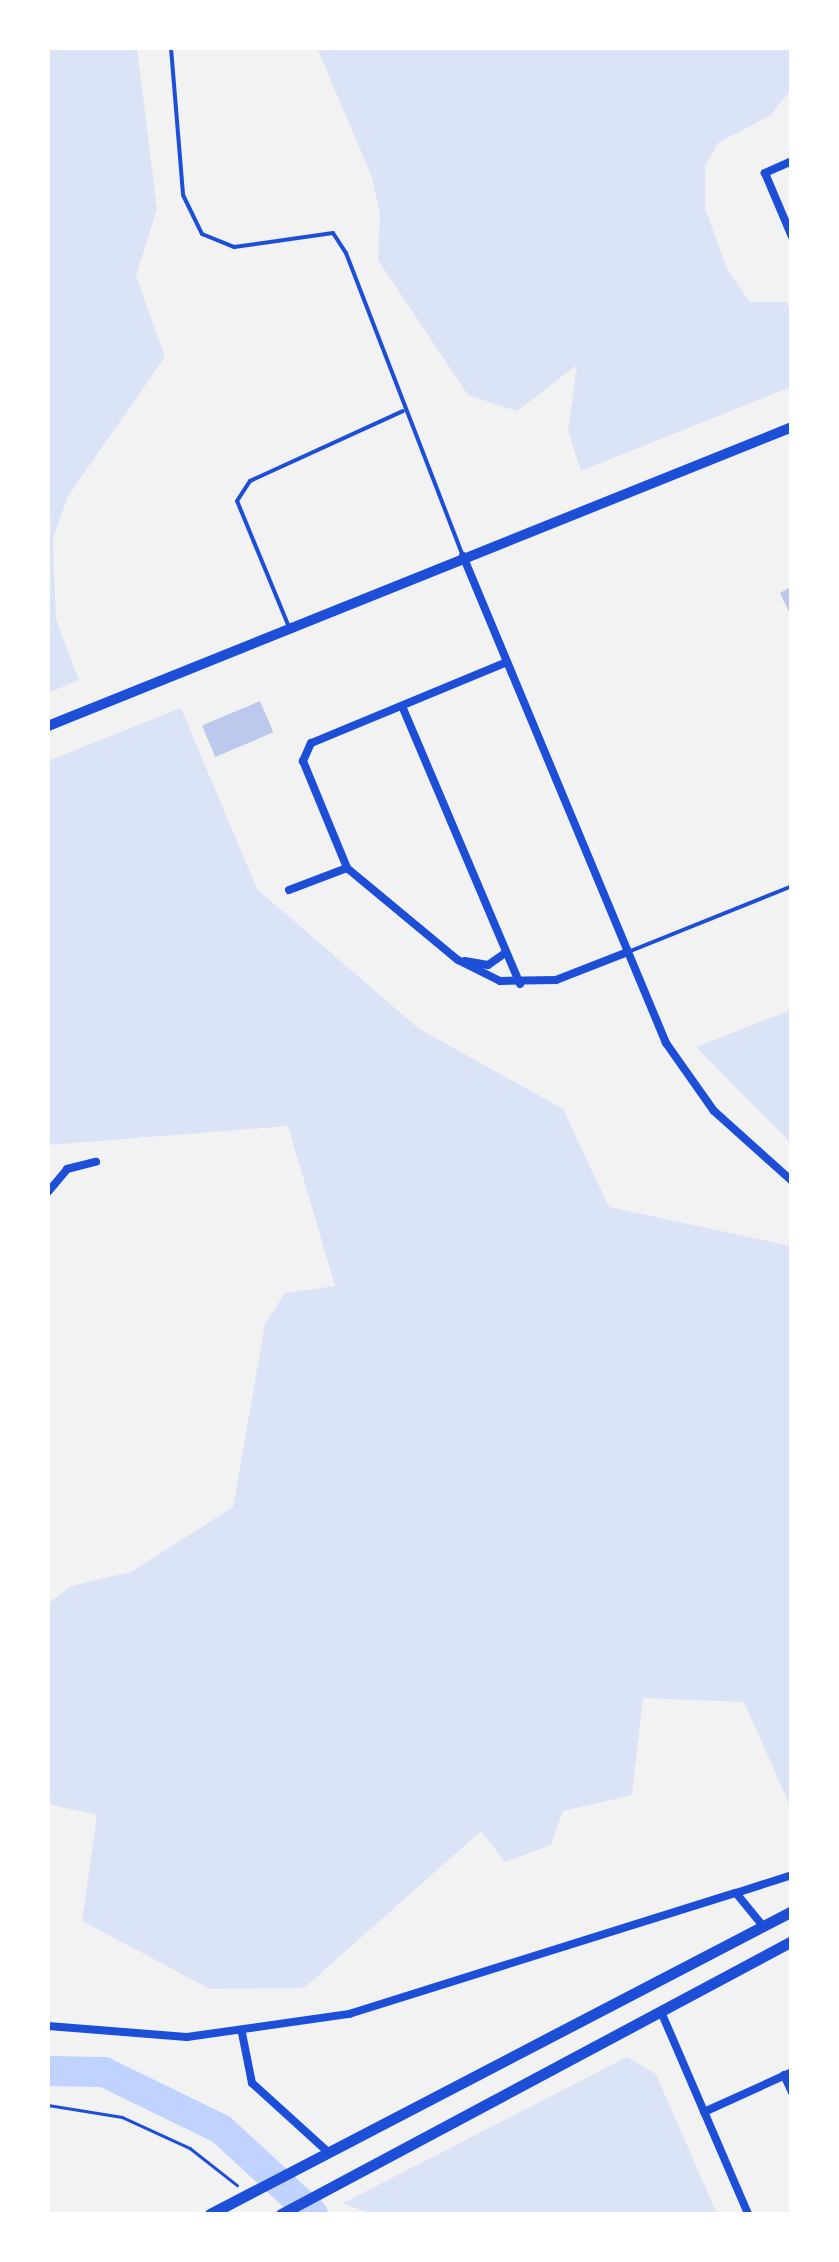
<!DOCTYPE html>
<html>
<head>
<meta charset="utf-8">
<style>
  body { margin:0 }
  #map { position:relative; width:839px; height:2262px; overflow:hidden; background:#f2f2f2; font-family:"Space Grotesk",sans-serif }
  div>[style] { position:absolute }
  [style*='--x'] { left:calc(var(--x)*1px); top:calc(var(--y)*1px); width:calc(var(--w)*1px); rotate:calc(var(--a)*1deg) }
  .green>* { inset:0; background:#dbe4f7 }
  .river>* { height:30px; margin:-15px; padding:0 15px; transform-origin:15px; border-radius:15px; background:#bfd3fe }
  .building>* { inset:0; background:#bdc9ec; transform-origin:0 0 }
  .path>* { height:2.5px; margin:-1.25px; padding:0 1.25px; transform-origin:1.25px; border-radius:1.25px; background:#1d4ed8 }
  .service>* { height:4px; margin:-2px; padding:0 2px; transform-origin:2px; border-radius:2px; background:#1d4ed8 }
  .minor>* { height:8px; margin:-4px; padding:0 4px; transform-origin:4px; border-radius:4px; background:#1d4ed8 }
  .tertiary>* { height:10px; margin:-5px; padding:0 5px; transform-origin:5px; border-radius:5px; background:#1d4ed8 }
  .secondary>* { height:11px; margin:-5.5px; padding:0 5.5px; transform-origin:5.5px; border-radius:5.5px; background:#1d4ed8 }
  span { translate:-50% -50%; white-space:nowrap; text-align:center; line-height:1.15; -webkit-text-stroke:10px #fff; paint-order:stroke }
  .frame { position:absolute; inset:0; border:50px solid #fff; pointer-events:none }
</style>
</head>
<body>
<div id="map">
  <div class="green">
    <i style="clip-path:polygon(48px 48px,137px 48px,157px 209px,136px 276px,165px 357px,68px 496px,53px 539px,56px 619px,79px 680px,48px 693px)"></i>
    <i style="clip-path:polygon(317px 48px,791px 48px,791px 89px,771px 115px,718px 143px,705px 166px,705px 208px,727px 269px,750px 302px,786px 302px,791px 311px,791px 387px,581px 471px,568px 431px,577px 365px,517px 411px,468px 395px,378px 260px,380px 213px,371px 175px)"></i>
    <i style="clip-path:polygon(181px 708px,257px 889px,418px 1028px,563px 1109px,609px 1207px,791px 1246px,791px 1808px,744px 1702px,643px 1698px,632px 1795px,563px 1811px,551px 1845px,505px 1862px,481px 1831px,304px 1988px,210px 1989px,82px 1921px,97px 1815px,48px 1804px,48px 1604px,71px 1586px,131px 1572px,233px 1507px,265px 1324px,285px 1293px,335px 1286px,288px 1126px,48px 1145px,48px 761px)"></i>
    <i style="clip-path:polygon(791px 1010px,791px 1143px,696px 1047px)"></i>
    <i style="clip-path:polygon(627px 2057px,656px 2074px,717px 2214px,371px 2214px,343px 2203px)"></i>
  </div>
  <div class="river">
    <i style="--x:48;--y:2071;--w:56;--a:1"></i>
    <i style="--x:104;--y:2072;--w:130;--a:26"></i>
    <i style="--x:221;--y:2129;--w:125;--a:42.7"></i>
  </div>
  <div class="building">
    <i style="clip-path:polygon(792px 586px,792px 618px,780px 593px)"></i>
    <i style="left:260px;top:701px;width:34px;height:63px;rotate:67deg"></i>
  </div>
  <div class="path">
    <i style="--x:48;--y:2105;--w:75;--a:9.2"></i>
    <i style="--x:122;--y:2117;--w:75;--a:24.5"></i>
    <i style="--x:190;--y:2148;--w:60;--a:38.2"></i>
  </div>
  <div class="service">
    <i style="--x:171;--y:48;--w:147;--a:85.3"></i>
    <i style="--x:183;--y:195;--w:43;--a:64"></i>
    <i style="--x:202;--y:234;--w:35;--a:22"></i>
    <i style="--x:234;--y:247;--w:100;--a:-8"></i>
    <i style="--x:333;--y:233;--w:24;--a:57"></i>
    <i style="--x:346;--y:253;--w:325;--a:68.9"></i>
    <i style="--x:289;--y:627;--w:136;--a:-112.4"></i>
    <i style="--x:237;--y:501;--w:24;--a:-57"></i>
    <i style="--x:250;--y:481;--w:168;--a:-24.6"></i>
    <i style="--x:628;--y:952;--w:177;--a:-21.9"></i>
  </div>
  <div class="minor">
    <i style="--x:792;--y:161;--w:30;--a:156"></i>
    <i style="--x:765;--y:173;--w:69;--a:67.1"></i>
    <i style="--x:463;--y:556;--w:528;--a:67.37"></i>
    <i style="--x:666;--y:1043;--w:83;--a:54.8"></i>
    <i style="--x:714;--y:1111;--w:105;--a:41.9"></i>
    <i style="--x:507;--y:662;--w:212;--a:157.5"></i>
    <i style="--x:311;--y:743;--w:20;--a:114"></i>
    <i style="--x:303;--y:761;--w:116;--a:67.6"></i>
    <i style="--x:347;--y:868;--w:144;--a:39.7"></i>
    <i style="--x:458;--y:960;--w:47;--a:26.6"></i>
    <i style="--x:500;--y:981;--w:56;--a:-1"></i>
    <i style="--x:556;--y:980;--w:77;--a:-21.3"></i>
    <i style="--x:402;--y:706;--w:302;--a:67"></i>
    <i style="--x:289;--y:890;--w:62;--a:-20.8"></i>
    <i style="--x:465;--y:961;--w:23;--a:10"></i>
    <i style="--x:488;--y:965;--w:21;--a:-35"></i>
    <i style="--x:48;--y:1192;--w:30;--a:-50"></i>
    <i style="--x:67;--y:1169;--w:30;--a:-14"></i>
    <i style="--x:736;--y:1893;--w:59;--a:-17.8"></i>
    <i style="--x:662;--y:2014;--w:218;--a:66.7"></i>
    <i style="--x:48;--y:2026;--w:139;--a:4.5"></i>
    <i style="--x:187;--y:2037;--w:164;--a:-8.1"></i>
    <i style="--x:349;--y:2014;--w:405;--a:-17.4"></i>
    <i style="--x:736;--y:1893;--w:43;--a:50.7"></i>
    <i style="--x:242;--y:2033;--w:51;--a:78.7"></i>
    <i style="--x:252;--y:2083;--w:103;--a:42.2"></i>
    <i style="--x:784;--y:2075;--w:19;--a:65"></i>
    <i style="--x:704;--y:2112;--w:97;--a:-24.4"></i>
  </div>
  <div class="tertiary">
    <i style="--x:48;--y:726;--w:802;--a:-21.89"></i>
  </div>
  <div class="secondary">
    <i style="--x:210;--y:2214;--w:656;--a:-27.5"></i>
    <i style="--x:281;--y:2214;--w:579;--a:-28.11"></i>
  </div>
  <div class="frame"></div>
</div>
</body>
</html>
